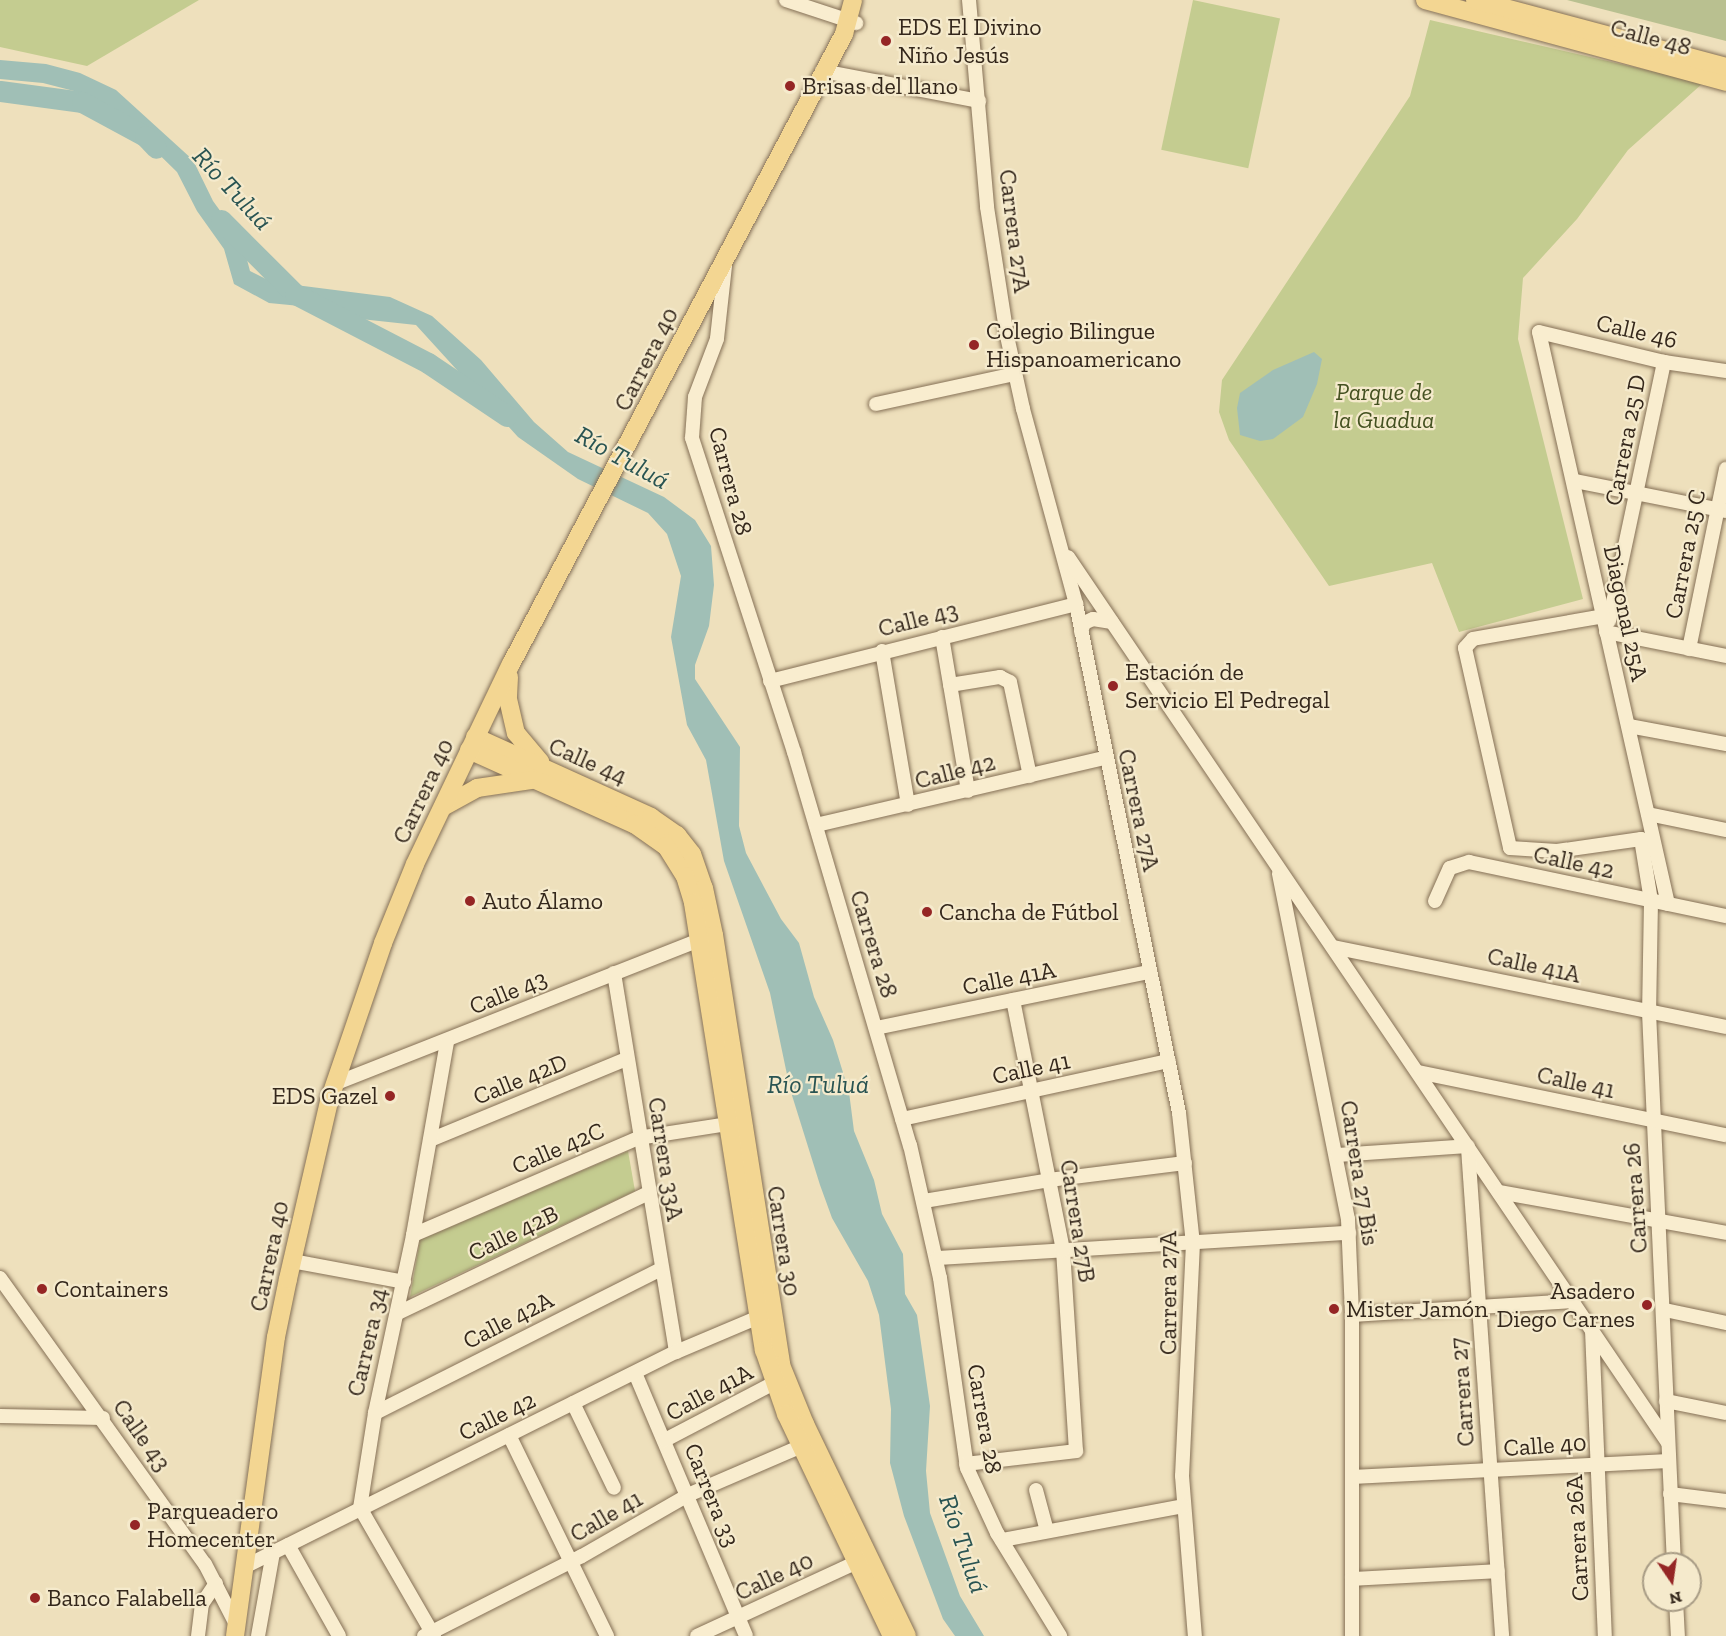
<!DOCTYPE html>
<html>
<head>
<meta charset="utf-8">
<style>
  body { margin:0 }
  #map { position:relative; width:1726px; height:1636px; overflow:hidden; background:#eee0bc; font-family:"Zilla Slab",serif }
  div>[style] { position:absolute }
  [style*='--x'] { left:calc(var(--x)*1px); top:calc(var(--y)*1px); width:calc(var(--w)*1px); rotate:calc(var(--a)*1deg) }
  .green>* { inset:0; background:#c4cc90; transform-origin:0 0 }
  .cemetery>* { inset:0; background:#b9c090 }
  .water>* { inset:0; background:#a0bfb6 }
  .river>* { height:21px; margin:-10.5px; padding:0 10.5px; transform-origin:10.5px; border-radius:10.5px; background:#a0bfb6 }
  .roads { filter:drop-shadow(0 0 2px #857056) drop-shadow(0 0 2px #857056) }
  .minor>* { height:14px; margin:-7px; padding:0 7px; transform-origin:7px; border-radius:7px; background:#f9edcf }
  .major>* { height:18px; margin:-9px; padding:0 9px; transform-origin:9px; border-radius:9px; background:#f3d692 }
  .dots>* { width:16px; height:16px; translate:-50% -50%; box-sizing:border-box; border:3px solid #f5eacc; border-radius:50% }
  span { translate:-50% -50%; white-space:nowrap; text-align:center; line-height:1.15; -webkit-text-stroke:4.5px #f5eacc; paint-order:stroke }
  .poi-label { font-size:24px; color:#34271b }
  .left { translate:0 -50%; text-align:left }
  .right { translate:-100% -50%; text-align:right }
  .street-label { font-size:24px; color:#34271b }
  .park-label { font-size:24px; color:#445121; font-style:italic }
  .water-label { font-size:26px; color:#295452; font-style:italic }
  .north { position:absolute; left:1642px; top:1552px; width:60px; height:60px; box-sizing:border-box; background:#f5eacc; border:2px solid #a89c85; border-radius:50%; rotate:167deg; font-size:16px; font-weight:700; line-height:24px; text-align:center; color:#34271b }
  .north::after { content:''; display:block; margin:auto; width:21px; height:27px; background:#952625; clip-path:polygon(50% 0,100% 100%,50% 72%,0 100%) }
</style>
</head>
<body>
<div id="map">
  <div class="green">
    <i style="clip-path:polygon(0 0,199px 0,87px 66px,0 47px)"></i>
    <i style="left:1193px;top:0;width:89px;height:153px;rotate:12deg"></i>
    <i style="clip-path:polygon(1430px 20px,1703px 83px,1628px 150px,1577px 219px,1523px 278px,1518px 339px,1583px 599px,1459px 632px,1432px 563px,1329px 586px,1229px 440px,1219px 412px,1222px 380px,1410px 96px)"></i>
    <i style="clip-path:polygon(628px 1151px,635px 1191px,410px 1297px,420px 1240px)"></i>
  </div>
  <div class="cemetery">
    <i style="clip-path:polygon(1567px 0,1726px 0,1726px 41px)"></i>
  </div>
  <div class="water">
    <i style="clip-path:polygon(0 60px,46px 64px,80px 73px,116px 90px,193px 160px,213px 201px,242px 241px,250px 271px,272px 282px,390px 297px,432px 316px,481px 360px,534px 422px,568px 452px,664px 497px,695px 520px,711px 546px,714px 585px,709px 626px,695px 665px,695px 679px,740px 747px,739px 826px,746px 853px,781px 919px,799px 943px,814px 997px,833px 1040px,849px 1092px,854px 1131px,874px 1180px,882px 1214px,903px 1254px,905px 1294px,917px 1315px,930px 1406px,926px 1471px,930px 1513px,960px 1596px,984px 1636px,955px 1636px,943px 1619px,904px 1516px,890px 1463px,891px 1409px,879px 1315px,868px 1281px,832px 1218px,820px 1185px,790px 1089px,770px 993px,724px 861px,706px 760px,687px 725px,671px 637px,681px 576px,667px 534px,648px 513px,578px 479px,518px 437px,416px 325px,333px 316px,300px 306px,269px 303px,234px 284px,224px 249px,197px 211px,177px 172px,132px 128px,106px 106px,74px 91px,43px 83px,0 79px)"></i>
    <i style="clip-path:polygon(1314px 352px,1322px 359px,1317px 384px,1303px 417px,1273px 439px,1260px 441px,1240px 435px,1237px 408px,1240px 393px,1273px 370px)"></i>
  </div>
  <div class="river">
    <i style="--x:0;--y:91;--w:83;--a:7.6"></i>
    <i style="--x:82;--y:102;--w:72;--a:28.4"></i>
    <i style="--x:145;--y:136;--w:16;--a:47"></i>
    <i style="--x:221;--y:220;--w:105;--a:45"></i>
    <i style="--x:295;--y:294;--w:150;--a:27.4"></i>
    <i style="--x:428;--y:363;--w:95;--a:33.9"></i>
  </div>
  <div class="roads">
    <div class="minor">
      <i style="--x:786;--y:0;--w:74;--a:18.2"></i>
      <i style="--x:969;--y:0;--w:208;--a:85"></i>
      <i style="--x:987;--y:207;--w:131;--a:81.2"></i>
      <i style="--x:1007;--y:336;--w:75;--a:77.6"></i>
      <i style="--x:1023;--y:409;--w:202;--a:74.8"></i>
      <i style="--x:1076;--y:604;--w:519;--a:78.56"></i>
      <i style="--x:1179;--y:1113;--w:131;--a:83.9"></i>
      <i style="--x:1193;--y:1243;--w:233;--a:92.7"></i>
      <i style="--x:1182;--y:1476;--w:161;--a:85.4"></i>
      <i style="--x:822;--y:71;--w:160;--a:10.8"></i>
      <i style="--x:725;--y:266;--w:73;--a:96.3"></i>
      <i style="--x:717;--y:339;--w:62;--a:110.8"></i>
      <i style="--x:695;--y:397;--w:41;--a:94.2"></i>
      <i style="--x:692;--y:438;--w:330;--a:72"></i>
      <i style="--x:794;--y:752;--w:410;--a:73.6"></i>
      <i style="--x:910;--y:1145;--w:136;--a:77.3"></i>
      <i style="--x:940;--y:1278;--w:192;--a:81.9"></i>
      <i style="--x:967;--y:1468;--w:72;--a:65.2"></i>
      <i style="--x:997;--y:1533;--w:121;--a:58.5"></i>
      <i style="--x:876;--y:404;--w:142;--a:-12.2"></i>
      <i style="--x:1575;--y:481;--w:154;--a:11.2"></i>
      <i style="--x:1068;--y:557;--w:1070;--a:55.89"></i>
      <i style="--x:1610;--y:615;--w:139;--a:170.1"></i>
      <i style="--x:1473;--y:639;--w:12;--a:132"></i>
      <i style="--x:1465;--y:648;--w:205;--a:77.3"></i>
      <i style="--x:1510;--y:848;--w:47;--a:3.7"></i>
      <i style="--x:1557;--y:851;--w:85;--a:-8.1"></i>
      <i style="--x:1641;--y:839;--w:63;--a:80.8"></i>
      <i style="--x:1651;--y:901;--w:111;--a:91"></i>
      <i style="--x:1649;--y:1012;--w:553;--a:87.41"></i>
      <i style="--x:1609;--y:621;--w:265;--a:-78"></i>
      <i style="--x:1081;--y:632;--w:9;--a:-72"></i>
      <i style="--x:1084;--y:623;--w:10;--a:-24"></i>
      <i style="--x:1093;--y:619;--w:19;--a:9"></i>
      <i style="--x:1606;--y:632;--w:122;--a:11.3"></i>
      <i style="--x:942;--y:637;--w:156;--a:80.4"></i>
      <i style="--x:1689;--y:649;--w:184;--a:-78.4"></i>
      <i style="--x:882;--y:651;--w:156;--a:80.4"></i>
      <i style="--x:770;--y:681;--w:316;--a:-14.1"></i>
      <i style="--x:950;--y:685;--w:51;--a:-9.1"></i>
      <i style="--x:1000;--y:677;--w:11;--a:27"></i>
      <i style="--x:1010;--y:682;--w:96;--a:78"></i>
      <i style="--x:1629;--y:726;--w:99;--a:10.5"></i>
      <i style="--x:1648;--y:814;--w:80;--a:11.6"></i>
      <i style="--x:816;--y:825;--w:297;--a:-13.1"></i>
      <i style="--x:1279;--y:874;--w:352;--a:78.7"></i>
      <i style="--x:1348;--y:1219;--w:96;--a:87.6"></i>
      <i style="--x:1352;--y:1315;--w:321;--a:90"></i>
      <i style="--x:1435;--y:901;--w:36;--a:-66"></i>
      <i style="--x:1450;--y:868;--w:20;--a:-18"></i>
      <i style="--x:1469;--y:862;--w:263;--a:11.9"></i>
      <i style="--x:1668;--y:904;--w:586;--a:-102.71"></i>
      <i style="--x:1539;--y:332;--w:129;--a:13.5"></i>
      <i style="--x:1664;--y:362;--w:63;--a:8.3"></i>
      <i style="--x:1333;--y:947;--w:401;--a:11.5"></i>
      <i style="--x:614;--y:973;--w:384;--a:80.7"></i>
      <i style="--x:876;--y:1028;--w:280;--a:-11.6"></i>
      <i style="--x:1418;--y:1072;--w:314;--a:11.6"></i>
      <i style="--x:334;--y:1084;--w:392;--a:-21.5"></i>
      <i style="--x:902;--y:1119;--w:273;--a:-12.3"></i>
      <i style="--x:430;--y:1140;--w:213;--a:-22.4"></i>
      <i style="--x:1468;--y:1148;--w:489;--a:86"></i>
      <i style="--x:1337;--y:1155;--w:131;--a:-3.9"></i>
      <i style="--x:1499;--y:1192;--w:231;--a:10.2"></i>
      <i style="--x:924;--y:1201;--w:127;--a:-9.5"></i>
      <i style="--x:1049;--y:1180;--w:137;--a:-7.1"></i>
      <i style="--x:413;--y:1235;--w:245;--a:-23.3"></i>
      <i style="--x:638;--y:1138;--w:90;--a:-8.9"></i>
      <i style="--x:937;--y:1258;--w:413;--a:-3.5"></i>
      <i style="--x:292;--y:1261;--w:114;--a:10.6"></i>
      <i style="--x:0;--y:1278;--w:352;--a:54.4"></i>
      <i style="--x:205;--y:1564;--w:68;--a:62.7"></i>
      <i style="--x:1665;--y:1310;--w:62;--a:12"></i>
      <i style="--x:398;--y:1313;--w:277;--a:-25.6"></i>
      <i style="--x:1352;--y:1315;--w:222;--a:-3.6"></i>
      <i style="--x:1592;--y:1330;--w:306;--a:87.6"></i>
      <i style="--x:635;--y:1373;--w:285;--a:67.1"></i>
      <i style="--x:1666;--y:1401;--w:61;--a:11.3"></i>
      <i style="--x:573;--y:1403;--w:94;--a:64.2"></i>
      <i style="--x:375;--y:1413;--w:320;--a:-26.7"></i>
      <i style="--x:0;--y:1416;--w:103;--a:1.1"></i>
      <i style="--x:509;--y:1435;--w:224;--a:64"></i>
      <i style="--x:665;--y:1440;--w:123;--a:-27.6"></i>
      <i style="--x:966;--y:1464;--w:111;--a:-6.7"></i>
      <i style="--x:1076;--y:1451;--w:201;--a:-93.7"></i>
      <i style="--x:1063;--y:1250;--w:255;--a:-101.3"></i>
      <i style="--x:1352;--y:1477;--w:317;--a:-2.9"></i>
      <i style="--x:1036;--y:1490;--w:42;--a:75"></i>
      <i style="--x:1670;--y:1494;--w:56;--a:7.1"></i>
      <i style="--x:1002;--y:1540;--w:184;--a:-10.6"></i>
      <i style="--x:288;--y:1545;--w:104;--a:60.7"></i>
      <i style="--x:246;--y:1566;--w:480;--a:-26.5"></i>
      <i style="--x:676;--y:1352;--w:98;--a:-22.9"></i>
      <i style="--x:1352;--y:1579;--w:146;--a:-3.1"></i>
      <i style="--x:1676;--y:1600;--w:36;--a:87"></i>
      <i style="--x:198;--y:1636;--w:32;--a:-83"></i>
      <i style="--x:202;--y:1604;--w:25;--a:-56"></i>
      <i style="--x:258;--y:1636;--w:84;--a:-79.8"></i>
      <i style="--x:424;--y:1636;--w:177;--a:-26.9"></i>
      <i style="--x:582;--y:1556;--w:122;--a:-29.9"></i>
      <i style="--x:688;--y:1495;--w:132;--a:-23.3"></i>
      <i style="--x:434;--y:1636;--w:148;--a:-120"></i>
      <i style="--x:360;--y:1508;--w:96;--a:-81"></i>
      <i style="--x:375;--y:1413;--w:182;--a:-77.9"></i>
      <i style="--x:413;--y:1235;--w:196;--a:-80"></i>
      <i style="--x:697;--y:1636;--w:184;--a:-24.8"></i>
    </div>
    <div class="major">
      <i style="--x:1425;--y:0;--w:312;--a:15.2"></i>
      <i style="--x:1475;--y:0;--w:260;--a:14.9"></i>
      <i style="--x:509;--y:677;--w:22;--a:93"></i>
      <i style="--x:508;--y:699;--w:35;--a:77"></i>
      <i style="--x:516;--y:733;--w:38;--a:50"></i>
      <i style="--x:475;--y:737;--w:193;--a:24.4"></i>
      <i style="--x:651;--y:817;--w:32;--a:35"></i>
      <i style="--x:677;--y:835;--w:24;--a:52"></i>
      <i style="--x:692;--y:854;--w:36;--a:71"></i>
      <i style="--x:704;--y:888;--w:48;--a:78"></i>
      <i style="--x:714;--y:935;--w:435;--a:81.1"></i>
      <i style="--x:781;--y:1365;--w:64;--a:67.9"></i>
      <i style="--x:805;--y:1424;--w:235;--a:64.3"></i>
      <i style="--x:469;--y:750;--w:181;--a:24.2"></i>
      <i style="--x:634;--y:824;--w:39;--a:35"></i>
      <i style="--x:666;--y:846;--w:36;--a:58"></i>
      <i style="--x:685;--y:876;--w:28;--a:73"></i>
      <i style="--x:693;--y:903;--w:453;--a:81"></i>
      <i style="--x:764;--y:1350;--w:68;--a:71"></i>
      <i style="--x:786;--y:1414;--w:246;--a:64.5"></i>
      <i style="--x:443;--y:807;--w:39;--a:-29"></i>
      <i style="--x:477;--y:788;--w:56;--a:-8.3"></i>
      <i style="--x:235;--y:1636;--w:302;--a:-82.2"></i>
      <i style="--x:276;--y:1337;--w:59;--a:-78.3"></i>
      <i style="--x:288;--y:1279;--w:183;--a:-77"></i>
      <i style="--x:329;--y:1101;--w:167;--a:-71.1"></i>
      <i style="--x:383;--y:943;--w:85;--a:-67.9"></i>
      <i style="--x:415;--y:864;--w:222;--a:-64.4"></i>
      <i style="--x:511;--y:664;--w:713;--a:-62.14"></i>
      <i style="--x:844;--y:34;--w:35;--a:-75"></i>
    </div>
  </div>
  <div class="dots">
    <i style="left:886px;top:41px;background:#952625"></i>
    <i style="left:790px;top:86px;background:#952625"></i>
    <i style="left:974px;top:345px;background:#952625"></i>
    <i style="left:1113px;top:686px;background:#952625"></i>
    <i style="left:470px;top:901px;background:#952625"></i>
    <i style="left:927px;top:912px;background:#952625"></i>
    <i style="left:390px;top:1096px;background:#952625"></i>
    <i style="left:42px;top:1289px;background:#952625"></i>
    <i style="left:1647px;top:1305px;background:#952625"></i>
    <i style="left:1334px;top:1309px;background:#952625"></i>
    <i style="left:135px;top:1525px;background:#952625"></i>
    <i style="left:35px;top:1598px;background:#952625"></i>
  </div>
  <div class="poi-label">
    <span class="left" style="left:898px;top:41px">EDS El Divino<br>Niño Jesús</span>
    <span class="left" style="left:802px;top:86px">Brisas del llano</span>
    <span class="left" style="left:986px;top:345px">Colegio Bilingue<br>Hispanoamericano</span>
    <span class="left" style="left:1125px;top:686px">Estación de<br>Servicio El Pedregal</span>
    <span class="left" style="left:482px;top:901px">Auto Álamo</span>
    <span class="left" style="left:939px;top:912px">Cancha de Fútbol</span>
    <span class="right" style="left:378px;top:1096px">EDS Gazel</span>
    <span class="left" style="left:54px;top:1289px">Containers</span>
    <span class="right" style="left:1635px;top:1305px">Asadero<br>Diego Carnes</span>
    <span class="left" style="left:1346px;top:1309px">Mister Jamón</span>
    <span class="left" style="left:147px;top:1525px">Parqueadero<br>Homecenter</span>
    <span class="left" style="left:47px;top:1598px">Banco Falabella</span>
  </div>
  <div class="street-label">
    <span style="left:1651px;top:37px;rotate:15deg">Calle 48</span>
    <span style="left:1015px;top:231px;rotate:83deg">Carrera 27A</span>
    <span style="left:1637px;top:331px;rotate:13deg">Calle 46</span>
    <span style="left:646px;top:359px;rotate:-63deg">Carrera 40</span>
    <span style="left:1625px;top:440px;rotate:-79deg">Carrera 25 D</span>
    <span style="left:731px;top:481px;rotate:75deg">Carrera 28</span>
    <span style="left:1685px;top:554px;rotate:-79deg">Carrera 25 C</span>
    <span style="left:1626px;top:613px;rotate:78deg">Diagonal 25A</span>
    <span style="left:918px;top:619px;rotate:-14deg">Calle 43</span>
    <span style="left:588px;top:761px;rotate:24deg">Calle 44</span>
    <span style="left:955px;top:771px;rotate:-14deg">Calle 42</span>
    <span style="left:423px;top:791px;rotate:-65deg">Carrera 40</span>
    <span style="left:1139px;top:810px;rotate:78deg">Carrera 27A</span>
    <span style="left:1574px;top:862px;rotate:12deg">Calle 42</span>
    <span style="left:874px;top:944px;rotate:73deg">Carrera 28</span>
    <span style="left:1534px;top:965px;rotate:12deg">Calle 41A</span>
    <span style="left:1009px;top:978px;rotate:-11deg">Calle 41A</span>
    <span style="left:508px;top:992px;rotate:-22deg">Calle 43</span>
    <span style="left:1031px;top:1068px;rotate:-12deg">Calle 41</span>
    <span style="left:520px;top:1079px;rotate:-22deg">Calle 42D</span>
    <span style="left:1576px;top:1082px;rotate:12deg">Calle 41</span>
    <span style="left:558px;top:1148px;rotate:-23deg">Calle 42C</span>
    <span style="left:666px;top:1159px;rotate:81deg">Carrera 33A</span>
    <span style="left:1360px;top:1173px;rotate:81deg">Carrera 27 Bis</span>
    <span style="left:1635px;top:1198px;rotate:-94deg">Carrera 26</span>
    <span style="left:1078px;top:1221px;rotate:81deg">Carrera 27B</span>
    <span style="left:513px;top:1233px;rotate:-26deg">Calle 42B</span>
    <span style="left:784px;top:1241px;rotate:81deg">Carrera 30</span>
    <span style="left:269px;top:1256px;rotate:-78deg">Carrera 40</span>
    <span style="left:1168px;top:1293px;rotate:-90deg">Carrera 27A</span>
    <span style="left:508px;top:1320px;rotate:-27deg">Calle 42A</span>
    <span style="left:367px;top:1342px;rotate:-77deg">Carrera 34</span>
    <span style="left:709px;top:1392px;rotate:-28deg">Calle 41A</span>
    <span style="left:1462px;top:1392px;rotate:-94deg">Carrera 27</span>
    <span style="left:497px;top:1416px;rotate:-26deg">Calle 42</span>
    <span style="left:985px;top:1419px;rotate:80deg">Carrera 28</span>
    <span style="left:142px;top:1435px;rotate:55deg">Calle 43</span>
    <span style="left:1545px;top:1445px;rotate:-4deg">Calle 40</span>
    <span style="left:712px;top:1495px;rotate:68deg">Carrera 33</span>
    <span style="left:606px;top:1516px;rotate:-30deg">Calle 41</span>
    <span style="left:1577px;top:1538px;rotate:-93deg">Carrera 26A</span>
    <span style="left:774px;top:1576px;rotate:-25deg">Calle 40</span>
  </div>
  <div class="park-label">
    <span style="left:1384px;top:406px">Parque de<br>la Guadua</span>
  </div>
  <div class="water-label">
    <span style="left:232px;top:189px;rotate:47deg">Río Tuluá</span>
    <span style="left:622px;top:458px;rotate:29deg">Río Tuluá</span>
    <span style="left:818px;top:1085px">Río Tuluá</span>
    <span style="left:963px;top:1544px;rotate:71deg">Río Tuluá</span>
  </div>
  <div class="north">N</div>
</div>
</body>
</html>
